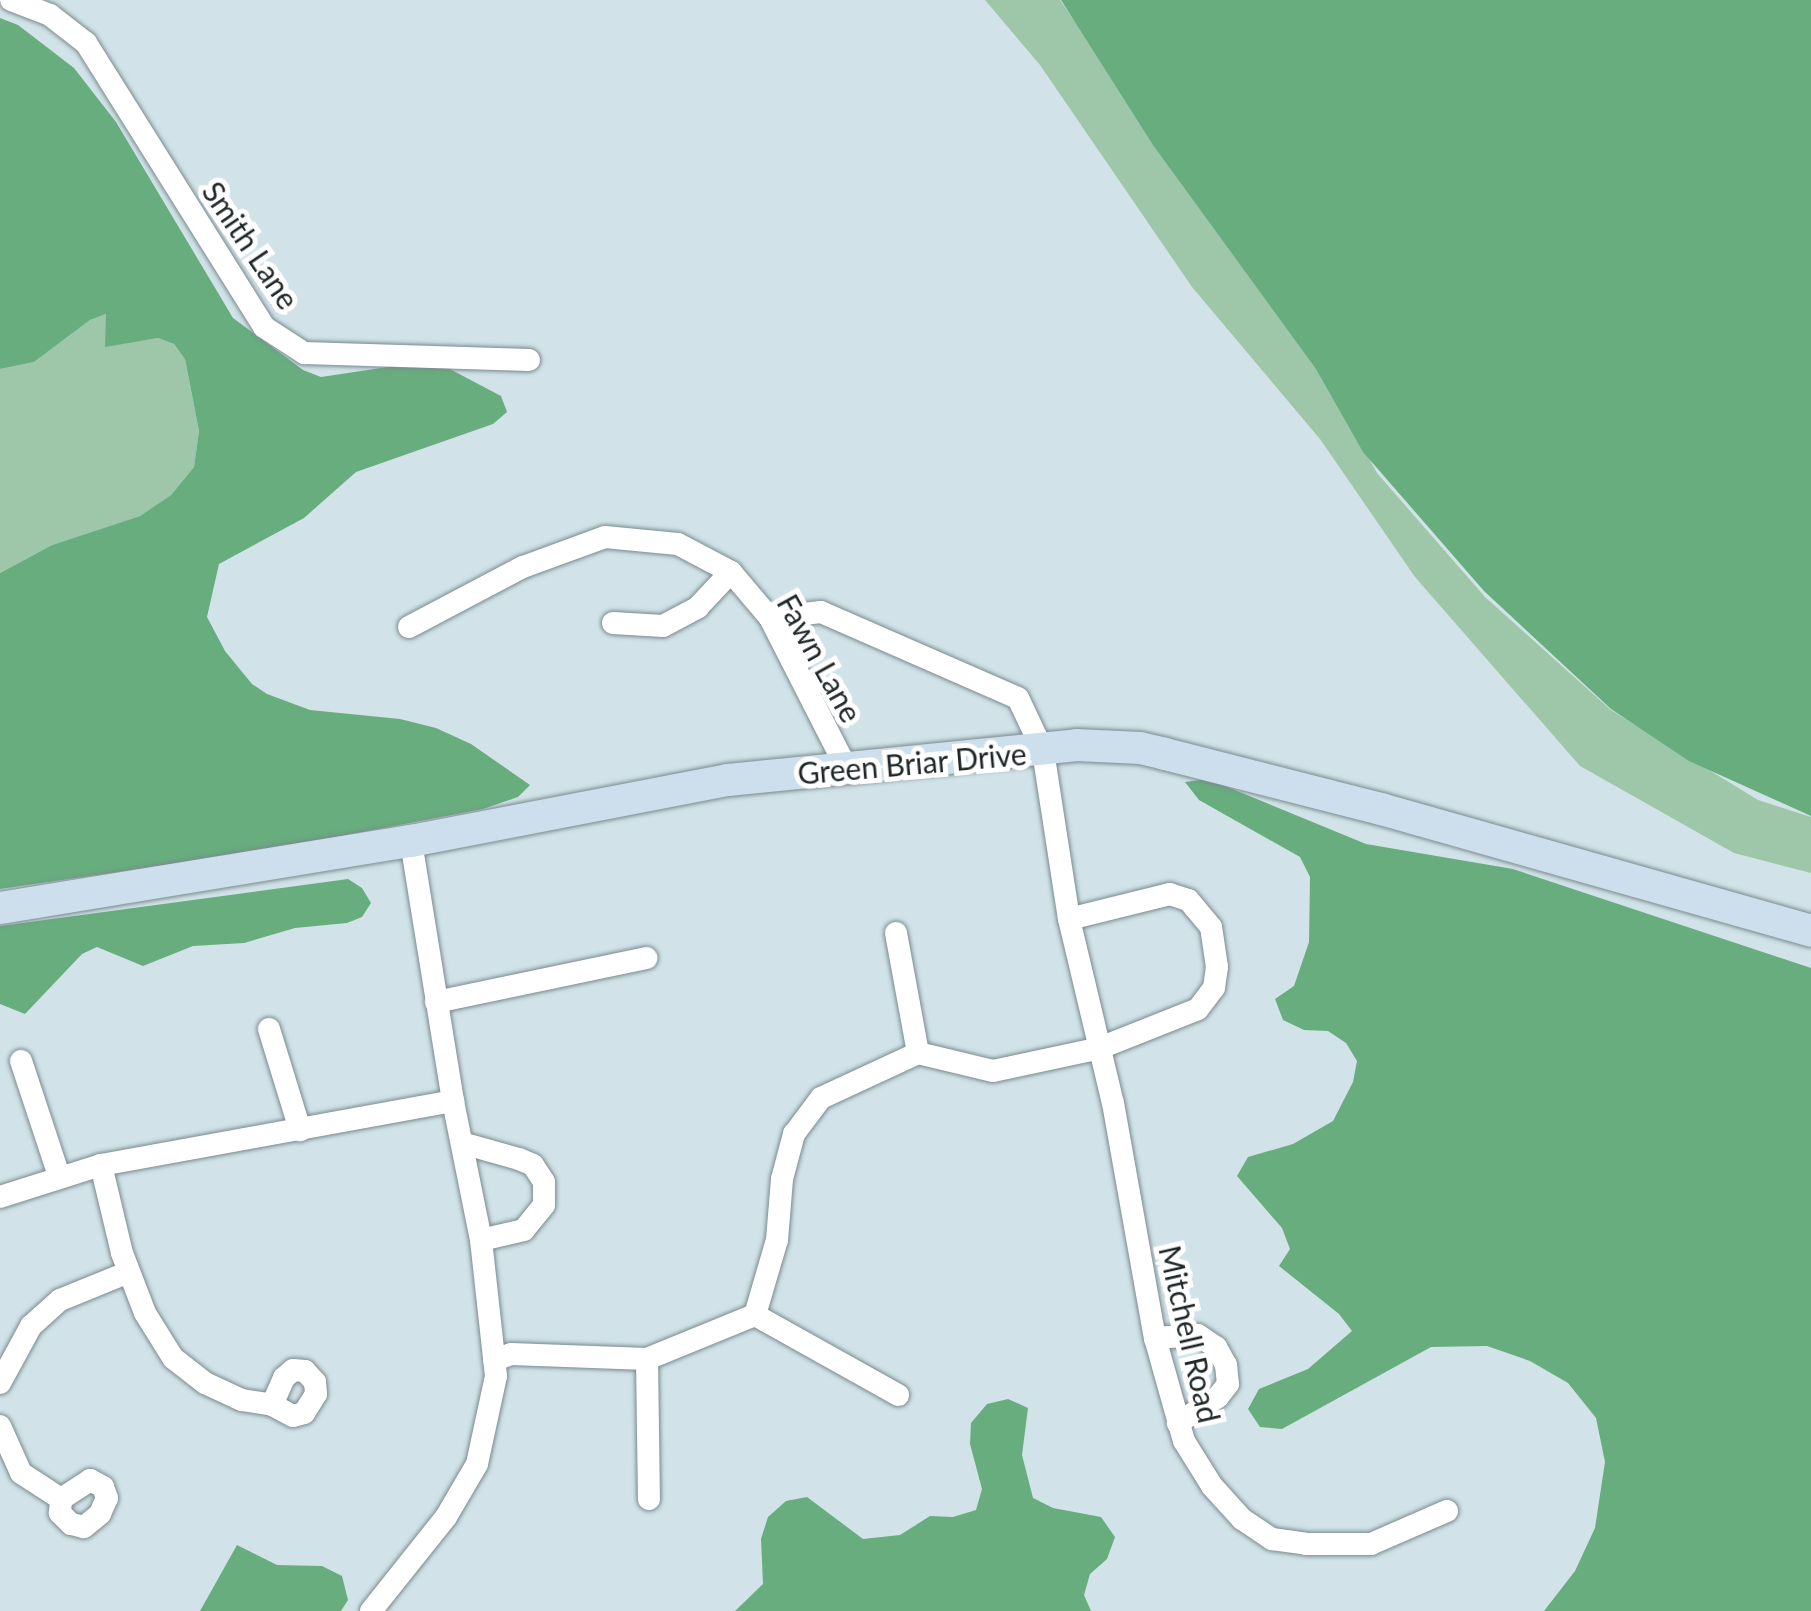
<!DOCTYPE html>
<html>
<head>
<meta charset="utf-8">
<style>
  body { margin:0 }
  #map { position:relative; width:1811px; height:1611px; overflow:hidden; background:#d1e3e8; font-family:Lato,sans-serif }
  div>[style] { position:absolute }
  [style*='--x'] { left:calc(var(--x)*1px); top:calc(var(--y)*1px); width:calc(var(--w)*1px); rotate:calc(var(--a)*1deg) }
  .green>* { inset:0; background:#9ec7a9 }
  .forest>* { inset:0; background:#68ad7e }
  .roads { filter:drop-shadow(0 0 2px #7a8a8e) drop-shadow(0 0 2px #7a8a8e) }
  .street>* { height:22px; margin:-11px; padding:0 11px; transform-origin:11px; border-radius:11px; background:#fff }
  .secondary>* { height:32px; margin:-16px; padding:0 16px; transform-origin:16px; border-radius:16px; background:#cddeec }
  span { translate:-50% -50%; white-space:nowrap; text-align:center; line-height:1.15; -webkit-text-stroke:10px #fff; paint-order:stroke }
  .street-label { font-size:30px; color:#1f2627 }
</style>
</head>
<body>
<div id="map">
  <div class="green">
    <i style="clip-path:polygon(985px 0,1060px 0,1331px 389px,1377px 473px,1485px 597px,1611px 710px,1758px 800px,1811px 817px,1811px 873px,1734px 853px,1580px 766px,1415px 577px,1320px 439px,1192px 287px,1040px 65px)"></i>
    <i style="clip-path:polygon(106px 314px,106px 346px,158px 338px,174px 344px,185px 359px,199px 431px,194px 467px,171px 495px,140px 516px,52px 545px,0 573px,0 369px,34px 362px,90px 320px)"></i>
  </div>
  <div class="forest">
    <i style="clip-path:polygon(1061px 0,1811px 0,1811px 816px,1689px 761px,1611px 709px,1484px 591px,1363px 452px,1316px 369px,1153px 145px)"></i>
    <i style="clip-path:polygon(0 18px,18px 25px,74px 68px,116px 122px,233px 318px,303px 370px,321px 377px,421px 362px,446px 367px,501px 396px,507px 412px,493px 424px,356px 472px,304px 518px,219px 564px,207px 617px,225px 651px,252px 684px,267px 694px,310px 710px,400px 719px,436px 728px,471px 744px,530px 785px,518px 797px,483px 809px,268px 850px,0 889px,0 573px,52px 545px,140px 516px,171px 495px,194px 467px,199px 431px,185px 359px,174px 344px,158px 338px,105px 347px,106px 314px,90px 320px,34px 362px,0 369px)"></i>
    <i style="clip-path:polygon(1208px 779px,1366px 844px,1513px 869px,1811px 968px,1811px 1611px,1544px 1611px,1575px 1571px,1595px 1528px,1605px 1462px,1596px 1418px,1568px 1383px,1530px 1361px,1487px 1346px,1431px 1347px,1282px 1429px,1260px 1427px,1248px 1409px,1259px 1389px,1308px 1369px,1352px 1331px,1339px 1314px,1279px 1266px,1290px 1249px,1282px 1228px,1237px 1176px,1248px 1157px,1293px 1144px,1333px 1121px,1353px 1082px,1357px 1061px,1346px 1043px,1328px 1031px,1304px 1030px,1283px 1020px,1275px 999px,1294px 986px,1309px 942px,1310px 877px,1300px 857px,1199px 800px,1185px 782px)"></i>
    <i style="clip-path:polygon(348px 879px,362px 888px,371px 903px,362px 917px,347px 923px,295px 928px,244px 943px,193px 946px,143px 966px,97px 947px,82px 954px,25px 1014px,0 1004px,0 926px)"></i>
    <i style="clip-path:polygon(1008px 1399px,1028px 1408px,1022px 1455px,1033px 1498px,1053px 1508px,1101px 1517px,1115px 1537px,1107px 1559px,1090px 1574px,1084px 1595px,1091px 1611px,735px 1611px,763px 1584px,761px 1539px,768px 1517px,786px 1501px,807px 1497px,863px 1539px,900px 1535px,930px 1516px,953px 1517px,976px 1510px,982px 1489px,970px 1444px,971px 1423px,987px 1404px)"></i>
    <i style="clip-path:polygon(237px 1545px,277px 1565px,322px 1566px,342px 1576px,348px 1600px,341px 1611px,200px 1611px)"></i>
  </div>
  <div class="roads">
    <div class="street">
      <i style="--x:11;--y:0;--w:42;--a:21"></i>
      <i style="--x:50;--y:15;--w:46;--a:37.9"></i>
      <i style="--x:86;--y:43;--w:335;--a:57.9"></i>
      <i style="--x:264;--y:327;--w:48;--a:33"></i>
      <i style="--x:304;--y:353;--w:225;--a:1.8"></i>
      <i style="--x:770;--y:618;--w:51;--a:-6.7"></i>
      <i style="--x:821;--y:612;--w:215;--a:23.6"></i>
      <i style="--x:1018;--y:698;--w:59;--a:64.7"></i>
      <i style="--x:1043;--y:751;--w:170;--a:81.2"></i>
      <i style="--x:1069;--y:919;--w:189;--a:76.6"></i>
      <i style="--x:1113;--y:1103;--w:239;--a:79.9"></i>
      <i style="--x:1155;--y:1338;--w:107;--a:74.3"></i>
      <i style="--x:1184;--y:1441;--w:53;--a:58.1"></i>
      <i style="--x:1212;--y:1486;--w:45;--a:47.7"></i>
      <i style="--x:1242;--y:1519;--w:36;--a:34"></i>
      <i style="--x:1272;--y:1539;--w:34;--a:8"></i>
      <i style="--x:1306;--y:1544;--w:65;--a:0"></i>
      <i style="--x:1371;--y:1544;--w:83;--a:-23.5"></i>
      <i style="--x:613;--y:623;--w:50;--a:3.4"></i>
      <i style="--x:663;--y:626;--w:40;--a:-28"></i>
      <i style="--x:698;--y:607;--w:48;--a:-46.7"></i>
      <i style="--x:409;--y:627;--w:129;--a:-27.8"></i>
      <i style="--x:523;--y:567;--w:87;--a:-20.1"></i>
      <i style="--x:605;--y:537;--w:73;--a:5.5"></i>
      <i style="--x:678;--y:544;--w:60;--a:27.8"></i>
      <i style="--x:731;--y:572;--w:60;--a:49.7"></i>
      <i style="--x:770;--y:618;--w:167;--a:63"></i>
      <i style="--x:896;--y:933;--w:122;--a:79.6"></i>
      <i style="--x:436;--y:1002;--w:215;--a:-11.8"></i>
      <i style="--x:269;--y:1029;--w:106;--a:72.9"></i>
      <i style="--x:21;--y:1061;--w:121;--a:71.7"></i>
      <i style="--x:462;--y:1143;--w:59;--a:15.7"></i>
      <i style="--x:519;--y:1159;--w:15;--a:23"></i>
      <i style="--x:533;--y:1165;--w:20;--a:57"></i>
      <i style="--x:544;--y:1182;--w:23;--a:90"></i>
      <i style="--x:544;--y:1205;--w:32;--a:129"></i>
      <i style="--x:524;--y:1230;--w:44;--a:166.9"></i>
      <i style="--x:101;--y:1165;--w:90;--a:76.6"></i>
      <i style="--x:122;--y:1253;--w:64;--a:69"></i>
      <i style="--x:145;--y:1313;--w:53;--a:58.1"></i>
      <i style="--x:173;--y:1358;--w:41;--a:38"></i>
      <i style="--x:205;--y:1383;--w:41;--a:24.7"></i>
      <i style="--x:242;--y:1400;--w:30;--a:9"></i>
      <i style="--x:0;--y:1197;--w:106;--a:-17.6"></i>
      <i style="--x:101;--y:1165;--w:358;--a:-10.3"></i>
      <i style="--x:755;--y:1315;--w:78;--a:-73.7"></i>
      <i style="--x:777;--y:1240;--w:61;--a:-85.3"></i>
      <i style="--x:782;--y:1179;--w:47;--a:-75.1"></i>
      <i style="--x:794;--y:1134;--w:45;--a:-53.1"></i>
      <i style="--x:821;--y:1098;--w:107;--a:-24.9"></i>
      <i style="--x:918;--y:1053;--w:77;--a:13.5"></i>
      <i style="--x:993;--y:1071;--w:109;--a:-12.1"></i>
      <i style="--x:1100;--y:1048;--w:105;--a:-21.7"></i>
      <i style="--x:1198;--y:1009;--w:26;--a:-53"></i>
      <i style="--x:1214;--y:988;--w:21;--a:-82"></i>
      <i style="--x:1217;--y:967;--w:40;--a:-98.5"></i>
      <i style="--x:1211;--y:927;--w:35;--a:-130"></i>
      <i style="--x:1188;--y:900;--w:19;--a:-162"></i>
      <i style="--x:1170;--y:894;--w:104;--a:166.1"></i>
      <i style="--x:1155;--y:1338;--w:43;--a:-4"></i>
      <i style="--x:1198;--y:1335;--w:22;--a:34"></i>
      <i style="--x:1216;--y:1347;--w:21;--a:61"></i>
      <i style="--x:1226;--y:1365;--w:19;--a:84"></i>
      <i style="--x:1228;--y:1384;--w:16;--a:128"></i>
      <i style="--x:1218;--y:1397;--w:48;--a:147"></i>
      <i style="--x:647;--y:1359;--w:140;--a:89.2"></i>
      <i style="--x:494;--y:1360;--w:18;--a:-19"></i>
      <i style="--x:511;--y:1354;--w:136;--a:2.1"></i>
      <i style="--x:647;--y:1359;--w:117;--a:-22.2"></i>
      <i style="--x:755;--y:1315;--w:164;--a:29.2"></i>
      <i style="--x:293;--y:1370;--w:12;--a:5"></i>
      <i style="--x:305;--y:1371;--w:15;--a:48"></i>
      <i style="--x:315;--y:1382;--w:12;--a:85"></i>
      <i style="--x:316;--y:1394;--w:22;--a:122"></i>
      <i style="--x:304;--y:1413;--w:11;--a:165"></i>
      <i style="--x:293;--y:1416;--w:24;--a:-152"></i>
      <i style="--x:272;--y:1405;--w:30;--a:-66"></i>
      <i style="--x:284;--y:1378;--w:12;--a:-42"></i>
      <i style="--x:0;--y:1383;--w:65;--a:-61.5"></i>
      <i style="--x:31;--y:1326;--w:39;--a:-42"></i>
      <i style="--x:60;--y:1300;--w:74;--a:-22.1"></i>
      <i style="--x:0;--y:1426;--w:51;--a:65.9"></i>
      <i style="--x:21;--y:1473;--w:48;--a:33"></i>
      <i style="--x:90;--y:1480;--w:15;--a:28"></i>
      <i style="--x:103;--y:1487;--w:12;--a:70"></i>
      <i style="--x:107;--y:1498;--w:17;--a:114"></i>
      <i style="--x:100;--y:1514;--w:21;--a:141"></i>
      <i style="--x:84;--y:1527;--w:13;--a:-167"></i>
      <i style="--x:71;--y:1524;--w:16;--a:-135"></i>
      <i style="--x:60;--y:1513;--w:14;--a:-86"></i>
      <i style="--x:61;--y:1499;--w:35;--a:-33"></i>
      <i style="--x:371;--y:1611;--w:120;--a:-51.4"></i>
      <i style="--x:446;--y:1517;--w:61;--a:-59.7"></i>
      <i style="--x:477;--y:1464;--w:90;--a:-77.8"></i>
      <i style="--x:496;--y:1376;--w:137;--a:-96.3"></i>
      <i style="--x:481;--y:1240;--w:142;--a:-101.4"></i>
      <i style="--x:453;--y:1101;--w:263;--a:-99.2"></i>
    </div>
    <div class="secondary">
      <i style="--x:0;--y:908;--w:416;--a:-9.3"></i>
      <i style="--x:411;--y:841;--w:323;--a:-10.9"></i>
      <i style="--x:728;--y:780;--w:351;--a:-5.7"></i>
      <i style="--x:1077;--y:745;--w:63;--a:2.7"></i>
      <i style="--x:1140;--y:748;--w:26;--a:13"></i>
      <i style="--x:1165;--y:754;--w:223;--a:14.3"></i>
      <i style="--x:1381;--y:809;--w:447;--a:15.8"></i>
    </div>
  </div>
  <div class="street-label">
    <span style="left:251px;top:245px;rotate:56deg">Smith Lane</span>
    <span style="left:820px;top:658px;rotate:61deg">Fawn Lane</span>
    <span style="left:912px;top:763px;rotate:-5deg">Green Briar Drive</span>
    <span style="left:1190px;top:1334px;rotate:77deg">Mitchell Road</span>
  </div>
</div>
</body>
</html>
